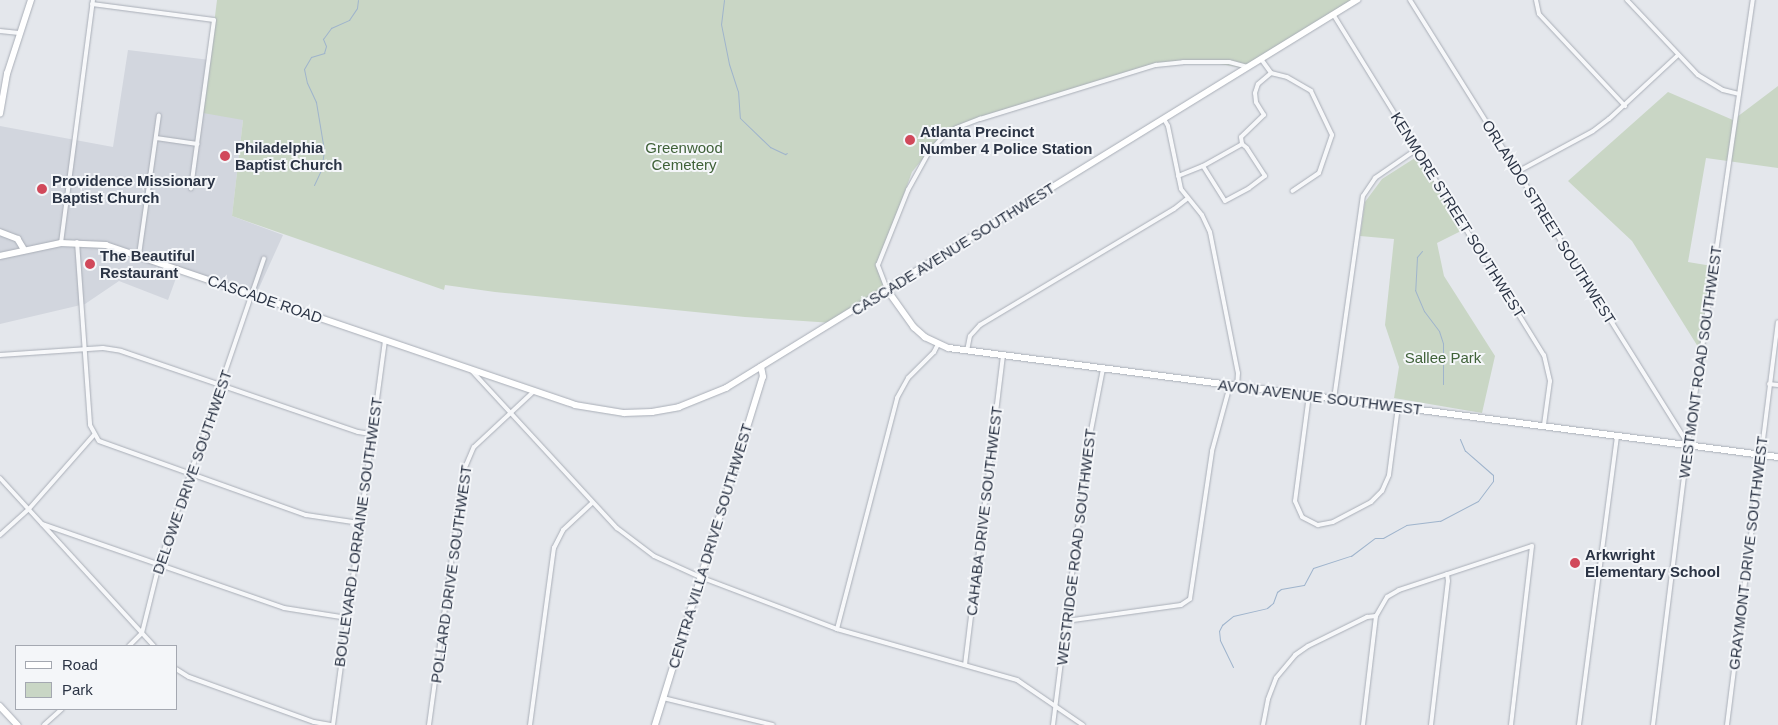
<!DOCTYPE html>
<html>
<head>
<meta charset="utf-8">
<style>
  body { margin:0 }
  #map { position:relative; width:1778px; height:725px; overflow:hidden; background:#e4e7ec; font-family:Helvetica,sans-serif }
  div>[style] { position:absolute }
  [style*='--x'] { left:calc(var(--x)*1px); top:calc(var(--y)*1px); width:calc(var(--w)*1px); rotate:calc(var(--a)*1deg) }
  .built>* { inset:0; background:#d2d6de }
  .green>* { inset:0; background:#c9d6c5 }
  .stream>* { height:1px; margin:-0.5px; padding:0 0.5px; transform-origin:0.5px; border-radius:0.5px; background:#9fb4cc }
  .roads { filter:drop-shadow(0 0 1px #a9aeb7) drop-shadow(0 0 1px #a9aeb7) }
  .street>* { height:4px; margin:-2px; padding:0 2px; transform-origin:2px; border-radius:2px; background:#f7f8fa }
  .secondary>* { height:5.5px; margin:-2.75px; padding:0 2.75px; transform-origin:2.75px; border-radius:2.75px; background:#fff }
  .dots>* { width:14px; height:14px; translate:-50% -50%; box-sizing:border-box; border:2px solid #f4f6f9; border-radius:50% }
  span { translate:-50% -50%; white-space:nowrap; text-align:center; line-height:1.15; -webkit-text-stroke:4px #f4f6f9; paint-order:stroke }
  .poi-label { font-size:15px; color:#2b3445; font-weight:700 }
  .left { translate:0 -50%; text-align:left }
  .park-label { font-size:15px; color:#3f6138 }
  .street-label { font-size:15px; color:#2b3445 }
  .legend { position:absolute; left:15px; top:645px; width:162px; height:65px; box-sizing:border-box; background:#f4f6f9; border:1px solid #a4a8b1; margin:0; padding:6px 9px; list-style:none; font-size:15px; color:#2b3445 }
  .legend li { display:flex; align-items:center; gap:10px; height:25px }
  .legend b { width:25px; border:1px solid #a4a8b1 }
</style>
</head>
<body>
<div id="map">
  <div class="built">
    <i style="clip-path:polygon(128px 50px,210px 60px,243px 120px,232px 216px,283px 235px,254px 299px,179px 270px,168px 300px,119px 281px,85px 304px,0 324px,0 126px,113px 147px)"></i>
  </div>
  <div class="green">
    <i style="clip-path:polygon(217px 0,1358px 0,1243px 68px,1202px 61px,1172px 62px,1138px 70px,963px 126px,934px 145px,912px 172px,878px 265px,887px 289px,833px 323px,745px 317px,495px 292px,445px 285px,444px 290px,232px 216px,243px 120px,203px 113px)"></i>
    <i style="clip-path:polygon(1778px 86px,1778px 168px,1706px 158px,1688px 262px,1712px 266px,1700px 350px,1632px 241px,1568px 181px,1668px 92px,1733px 120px)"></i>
    <i style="clip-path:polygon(1418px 156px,1465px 229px,1437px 243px,1444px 276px,1495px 356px,1482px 413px,1394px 398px,1399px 367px,1385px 325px,1394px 239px,1360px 236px,1365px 202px,1382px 179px)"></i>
  </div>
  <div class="stream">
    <i style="--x:724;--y:0;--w:24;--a:97"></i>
    <i style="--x:721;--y:24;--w:41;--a:78.7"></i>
    <i style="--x:729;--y:64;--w:28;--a:72"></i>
    <i style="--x:738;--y:91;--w:27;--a:86"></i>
    <i style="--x:740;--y:118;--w:42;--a:44"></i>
    <i style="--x:770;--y:147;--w:17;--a:25"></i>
    <i style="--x:785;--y:154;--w:2;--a:-27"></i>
    <i style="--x:314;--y:185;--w:17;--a:-65"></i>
    <i style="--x:321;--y:170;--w:20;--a:-81"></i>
    <i style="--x:324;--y:150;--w:49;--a:-99.5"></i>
    <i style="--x:316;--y:102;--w:21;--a:-115"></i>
    <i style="--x:307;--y:83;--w:14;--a:-102"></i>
    <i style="--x:304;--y:69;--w:14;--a:-60"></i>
    <i style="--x:311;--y:57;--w:14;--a:-17"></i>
    <i style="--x:324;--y:53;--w:7;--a:-74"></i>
    <i style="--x:326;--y:46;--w:8;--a:-113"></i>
    <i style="--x:323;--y:39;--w:14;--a:-54"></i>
    <i style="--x:331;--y:28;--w:20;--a:-24"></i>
    <i style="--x:349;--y:20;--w:14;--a:-56"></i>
    <i style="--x:357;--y:8;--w:8;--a:-83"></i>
    <i style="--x:1422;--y:251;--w:8;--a:130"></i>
    <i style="--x:1417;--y:257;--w:33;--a:93"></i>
    <i style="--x:1415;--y:290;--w:23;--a:67"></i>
    <i style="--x:1424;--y:311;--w:25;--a:53"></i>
    <i style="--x:1439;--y:331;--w:13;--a:72"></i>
    <i style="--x:1443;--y:343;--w:41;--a:90"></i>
    <i style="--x:1233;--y:667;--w:30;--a:-116"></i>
    <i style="--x:1220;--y:640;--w:9;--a:-96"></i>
    <i style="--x:1219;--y:631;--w:7;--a:-63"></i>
    <i style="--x:1222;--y:625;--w:14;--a:-39"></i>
    <i style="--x:1233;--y:616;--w:35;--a:-13"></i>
    <i style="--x:1267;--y:608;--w:8;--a:-40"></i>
    <i style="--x:1273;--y:603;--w:12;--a:-70"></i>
    <i style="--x:1277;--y:592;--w:5;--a:-37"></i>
    <i style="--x:1281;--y:589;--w:23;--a:-10"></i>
    <i style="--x:1304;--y:585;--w:19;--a:-62"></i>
    <i style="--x:1313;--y:568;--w:40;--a:-18"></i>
    <i style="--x:1351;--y:556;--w:30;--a:-37"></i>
    <i style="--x:1375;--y:538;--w:8;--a:0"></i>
    <i style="--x:1383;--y:538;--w:26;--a:-29"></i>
    <i style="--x:1406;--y:525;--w:34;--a:-7"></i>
    <i style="--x:1440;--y:521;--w:43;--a:-27.8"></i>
    <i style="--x:1478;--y:501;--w:25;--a:-53"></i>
    <i style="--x:1493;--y:481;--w:6;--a:-90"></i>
    <i style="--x:1493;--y:475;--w:37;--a:-139"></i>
    <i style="--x:1465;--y:451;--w:13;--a:-113"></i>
  </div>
  <div class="roads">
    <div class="street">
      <i style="--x:1410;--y:0;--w:524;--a:57.95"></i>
      <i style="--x:1536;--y:0;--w:14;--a:78"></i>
      <i style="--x:1539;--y:14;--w:126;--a:46.9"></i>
      <i style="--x:1627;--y:0;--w:103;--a:46.6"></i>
      <i style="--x:1698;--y:75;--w:29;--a:31"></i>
      <i style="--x:1723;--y:90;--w:16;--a:14"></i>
      <i style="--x:92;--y:4;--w:123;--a:7.5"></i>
      <i style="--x:214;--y:20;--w:170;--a:97.8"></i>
      <i style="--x:1333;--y:14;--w:401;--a:58.3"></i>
      <i style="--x:1544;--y:355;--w:27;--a:77"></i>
      <i style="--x:1550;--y:381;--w:44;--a:97.8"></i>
      <i style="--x:0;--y:31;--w:19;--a:6"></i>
      <i style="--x:1261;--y:59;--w:17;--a:54"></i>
      <i style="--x:1271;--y:73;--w:16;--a:14"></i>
      <i style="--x:1287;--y:77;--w:28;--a:30"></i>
      <i style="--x:1311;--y:91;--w:49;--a:64.5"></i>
      <i style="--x:1332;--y:135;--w:40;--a:108.9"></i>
      <i style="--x:1319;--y:173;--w:32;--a:146"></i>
      <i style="--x:1164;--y:119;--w:8;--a:60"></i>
      <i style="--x:1168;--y:126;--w:64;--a:78.3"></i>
      <i style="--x:1181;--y:189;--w:33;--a:51"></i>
      <i style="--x:1202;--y:215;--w:19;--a:65"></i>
      <i style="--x:1210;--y:232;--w:144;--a:78.8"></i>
      <i style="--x:1238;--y:373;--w:13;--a:94"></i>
      <i style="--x:156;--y:138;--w:42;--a:8.1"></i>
      <i style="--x:1203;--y:166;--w:41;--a:57.8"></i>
      <i style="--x:1225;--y:201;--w:27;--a:-28"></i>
      <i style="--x:1249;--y:188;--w:20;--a:-37"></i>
      <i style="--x:1265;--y:176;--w:33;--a:-123"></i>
      <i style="--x:1247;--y:148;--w:6;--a:-141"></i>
      <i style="--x:1517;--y:172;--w:86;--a:-28.3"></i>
      <i style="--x:1593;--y:131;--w:20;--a:-37"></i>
      <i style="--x:1609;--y:119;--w:94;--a:-42.8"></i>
      <i style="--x:1178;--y:176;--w:27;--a:-22"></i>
      <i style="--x:1203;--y:166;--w:45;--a:-29.4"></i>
      <i style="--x:1242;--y:144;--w:7;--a:-98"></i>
      <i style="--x:1241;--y:137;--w:32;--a:-44"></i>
      <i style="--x:1264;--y:115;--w:15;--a:-122"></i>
      <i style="--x:1256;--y:102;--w:9;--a:-96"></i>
      <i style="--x:1255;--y:93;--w:9;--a:-72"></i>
      <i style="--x:1258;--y:84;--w:17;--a:-40"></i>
      <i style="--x:77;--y:242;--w:183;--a:85.9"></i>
      <i style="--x:90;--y:425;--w:18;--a:61"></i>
      <i style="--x:99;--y:441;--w:220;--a:19.7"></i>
      <i style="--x:306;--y:515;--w:54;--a:8.6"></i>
      <i style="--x:61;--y:243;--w:245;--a:-82.5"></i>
      <i style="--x:139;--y:255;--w:141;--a:-81.9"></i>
      <i style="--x:887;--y:289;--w:26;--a:-111"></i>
      <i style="--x:878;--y:265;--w:81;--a:-68.2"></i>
      <i style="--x:908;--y:190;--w:43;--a:-61.1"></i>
      <i style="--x:929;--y:152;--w:23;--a:-47"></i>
      <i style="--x:945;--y:135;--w:13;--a:-32"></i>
      <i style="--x:956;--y:128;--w:26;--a:-21"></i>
      <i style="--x:980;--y:119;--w:184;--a:-17.1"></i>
      <i style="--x:1156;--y:65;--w:27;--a:-6"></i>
      <i style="--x:1183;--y:62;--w:46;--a:0"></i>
      <i style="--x:1229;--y:62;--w:20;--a:15"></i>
      <i style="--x:967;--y:351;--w:15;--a:-79"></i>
      <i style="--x:970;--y:336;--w:15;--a:-48"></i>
      <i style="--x:980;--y:325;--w:226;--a:-30.9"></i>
      <i style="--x:1174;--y:209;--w:16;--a:-38"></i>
      <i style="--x:0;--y:355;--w:103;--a:-3.9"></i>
      <i style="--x:103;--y:348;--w:18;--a:9"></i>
      <i style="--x:121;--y:351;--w:250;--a:18.9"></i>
      <i style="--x:358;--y:432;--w:13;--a:9"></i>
      <i style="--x:472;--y:371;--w:214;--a:47.3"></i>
      <i style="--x:617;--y:528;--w:46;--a:37.1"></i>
      <i style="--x:654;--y:556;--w:51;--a:24.5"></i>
      <i style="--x:700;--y:577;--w:147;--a:20.8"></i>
      <i style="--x:837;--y:629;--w:187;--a:15.8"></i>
      <i style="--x:1017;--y:680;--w:80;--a:34.3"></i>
      <i style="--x:1769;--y:384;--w:9;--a:6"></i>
      <i style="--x:1309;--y:395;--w:107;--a:97.5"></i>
      <i style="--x:1295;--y:501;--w:17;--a:66"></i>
      <i style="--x:1302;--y:517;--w:18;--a:27"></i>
      <i style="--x:1318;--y:525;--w:15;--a:-11"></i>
      <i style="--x:1333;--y:522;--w:43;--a:-27.8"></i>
      <i style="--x:1371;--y:502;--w:16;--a:-45"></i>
      <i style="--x:1382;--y:491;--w:17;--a:-66"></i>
      <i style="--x:1389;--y:475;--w:69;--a:-82.5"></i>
      <i style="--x:1334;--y:399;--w:205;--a:-81.9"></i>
      <i style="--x:1363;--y:196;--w:22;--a:-56"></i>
      <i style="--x:1375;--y:178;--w:51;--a:-34.6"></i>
      <i style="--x:0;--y:478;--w:228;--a:47.5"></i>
      <i style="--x:42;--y:524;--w:256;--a:19.1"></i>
      <i style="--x:284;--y:608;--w:64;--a:9"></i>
      <i style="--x:0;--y:535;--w:38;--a:-42"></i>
      <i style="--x:28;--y:510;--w:100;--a:-48.7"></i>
      <i style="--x:1066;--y:621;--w:116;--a:-7.9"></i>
      <i style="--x:1181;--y:605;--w:11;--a:-34"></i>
      <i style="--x:1190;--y:599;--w:150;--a:-81.5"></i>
      <i style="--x:1212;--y:451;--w:68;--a:-74.7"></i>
      <i style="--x:837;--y:629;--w:239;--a:-75.4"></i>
      <i style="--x:897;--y:398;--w:23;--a:-61"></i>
      <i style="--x:908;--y:378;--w:37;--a:-45"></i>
      <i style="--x:934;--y:352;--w:9;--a:-63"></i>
      <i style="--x:129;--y:646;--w:18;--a:-45"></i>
      <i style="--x:142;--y:633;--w:70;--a:-76"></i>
      <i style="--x:159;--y:565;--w:324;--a:-71.1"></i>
      <i style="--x:965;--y:665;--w:311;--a:-83"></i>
      <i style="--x:176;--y:669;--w:15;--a:32"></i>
      <i style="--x:189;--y:677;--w:133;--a:19.8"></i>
      <i style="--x:314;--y:722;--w:17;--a:10"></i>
      <i style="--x:663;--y:698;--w:113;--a:13.8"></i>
      <i style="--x:44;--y:725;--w:24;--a:-42"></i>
      <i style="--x:333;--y:725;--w:388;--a:-82.3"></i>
      <i style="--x:429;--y:725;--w:257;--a:-82.2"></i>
      <i style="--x:464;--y:470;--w:25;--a:-67"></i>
      <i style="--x:474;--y:447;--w:82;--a:-43"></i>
      <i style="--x:530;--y:725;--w:179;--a:-82.3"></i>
      <i style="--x:554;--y:548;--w:20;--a:-63"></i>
      <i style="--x:563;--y:530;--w:40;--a:-43"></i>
      <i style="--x:1053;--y:725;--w:281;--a:-82.8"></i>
      <i style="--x:1088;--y:446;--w:78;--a:-79"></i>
      <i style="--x:1263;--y:725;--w:26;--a:-79"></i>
      <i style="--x:1268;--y:699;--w:22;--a:-69"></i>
      <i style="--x:1276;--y:678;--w:30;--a:-50"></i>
      <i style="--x:1295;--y:655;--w:16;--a:-35"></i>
      <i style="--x:1308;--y:646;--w:66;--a:-26.2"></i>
      <i style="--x:1367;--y:617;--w:9;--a:-6"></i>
      <i style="--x:1363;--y:725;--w:110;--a:-83.2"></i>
      <i style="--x:1376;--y:616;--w:22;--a:-60"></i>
      <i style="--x:1387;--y:597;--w:14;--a:-30"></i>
      <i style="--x:1399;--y:590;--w:140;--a:-18.3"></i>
      <i style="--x:1532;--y:546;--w:180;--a:96.7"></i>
      <i style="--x:1431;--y:725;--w:145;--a:-83.3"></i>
      <i style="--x:1448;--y:581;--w:7;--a:-98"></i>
      <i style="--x:1579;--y:725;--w:292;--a:-82.5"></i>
      <i style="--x:1653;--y:725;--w:283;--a:-82.9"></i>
      <i style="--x:1688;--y:444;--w:449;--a:-81.7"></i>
      <i style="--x:1727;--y:725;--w:406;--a:-82.8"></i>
    </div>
    <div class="secondary">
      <i style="--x:0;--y:114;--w:41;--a:-80.1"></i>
      <i style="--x:7;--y:74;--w:78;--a:-72"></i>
      <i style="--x:0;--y:232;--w:19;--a:21"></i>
      <i style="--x:18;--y:239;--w:12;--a:59"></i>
      <i style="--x:0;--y:256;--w:62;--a:-12"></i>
      <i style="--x:61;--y:243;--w:45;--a:2.5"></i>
      <i style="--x:106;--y:245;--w:496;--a:18.8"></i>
      <i style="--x:575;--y:405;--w:50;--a:9.3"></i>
      <i style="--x:624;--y:413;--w:28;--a:-2"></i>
      <i style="--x:652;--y:412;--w:27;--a:-10"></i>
      <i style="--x:679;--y:407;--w:51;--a:-22"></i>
      <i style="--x:726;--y:388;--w:741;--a:-31.59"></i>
      <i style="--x:887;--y:289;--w:47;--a:54.6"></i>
      <i style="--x:914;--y:327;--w:15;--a:42"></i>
      <i style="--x:925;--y:337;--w:26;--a:25"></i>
      <i style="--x:949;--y:348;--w:836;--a:7.49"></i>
      <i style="--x:0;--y:706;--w:26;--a:47"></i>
      <i style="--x:655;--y:725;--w:364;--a:-72.8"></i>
      <i style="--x:763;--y:377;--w:10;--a:-101"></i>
    </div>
  </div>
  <div class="dots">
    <i style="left:910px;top:140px;background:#d1495b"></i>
    <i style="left:225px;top:156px;background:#d1495b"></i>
    <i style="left:42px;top:189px;background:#d1495b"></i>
    <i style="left:90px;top:264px;background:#d1495b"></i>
    <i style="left:1575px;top:563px;background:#d1495b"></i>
  </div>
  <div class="poi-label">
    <span class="left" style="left:920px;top:140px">Atlanta Precinct<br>Number 4 Police Station</span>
    <span class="left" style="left:235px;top:156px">Philadelphia<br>Baptist Church</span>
    <span class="left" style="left:52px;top:189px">Providence Missionary<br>Baptist Church</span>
    <span class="left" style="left:100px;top:264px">The Beautiful<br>Restaurant</span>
    <span class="left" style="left:1585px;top:563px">Arkwright<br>Elementary School</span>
  </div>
  <div class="park-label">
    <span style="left:684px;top:156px">Greenwood<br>Cemetery</span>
    <span style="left:1443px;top:358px">Sallee Park</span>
  </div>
  <div class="street-label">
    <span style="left:1458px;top:215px;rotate:58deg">KENMORE STREET SOUTHWEST</span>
    <span style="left:1549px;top:222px;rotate:58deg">ORLANDO STREET SOUTHWEST</span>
    <span style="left:953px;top:249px;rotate:-32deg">CASCADE AVENUE SOUTHWEST</span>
    <span style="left:265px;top:299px;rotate:19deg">CASCADE ROAD</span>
    <span style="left:1700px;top:362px;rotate:-82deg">WESTMONT ROAD SOUTHWEST</span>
    <span style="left:1320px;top:397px;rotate:7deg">AVON AVENUE SOUTHWEST</span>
    <span style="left:192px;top:472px;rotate:-71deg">DELOWE DRIVE SOUTHWEST</span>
    <span style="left:984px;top:511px;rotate:-83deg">CAHABA DRIVE SOUTHWEST</span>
    <span style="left:358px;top:532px;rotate:-82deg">BOULEVARD LORRAINE SOUTHWEST</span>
    <span style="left:710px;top:546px;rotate:-73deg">CENTRA VILLA DRIVE SOUTHWEST</span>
    <span style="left:1076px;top:547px;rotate:-83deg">WESTRIDGE ROAD SOUTHWEST</span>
    <span style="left:1748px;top:553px;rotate:-83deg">GRAYMONT DRIVE SOUTHWEST</span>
    <span style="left:451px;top:574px;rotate:-82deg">POLLARD DRIVE SOUTHWEST</span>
  </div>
  <ul class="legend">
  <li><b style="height:6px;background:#fff"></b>Road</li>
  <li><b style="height:14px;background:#c9d6c5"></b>Park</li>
  </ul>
</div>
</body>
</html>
